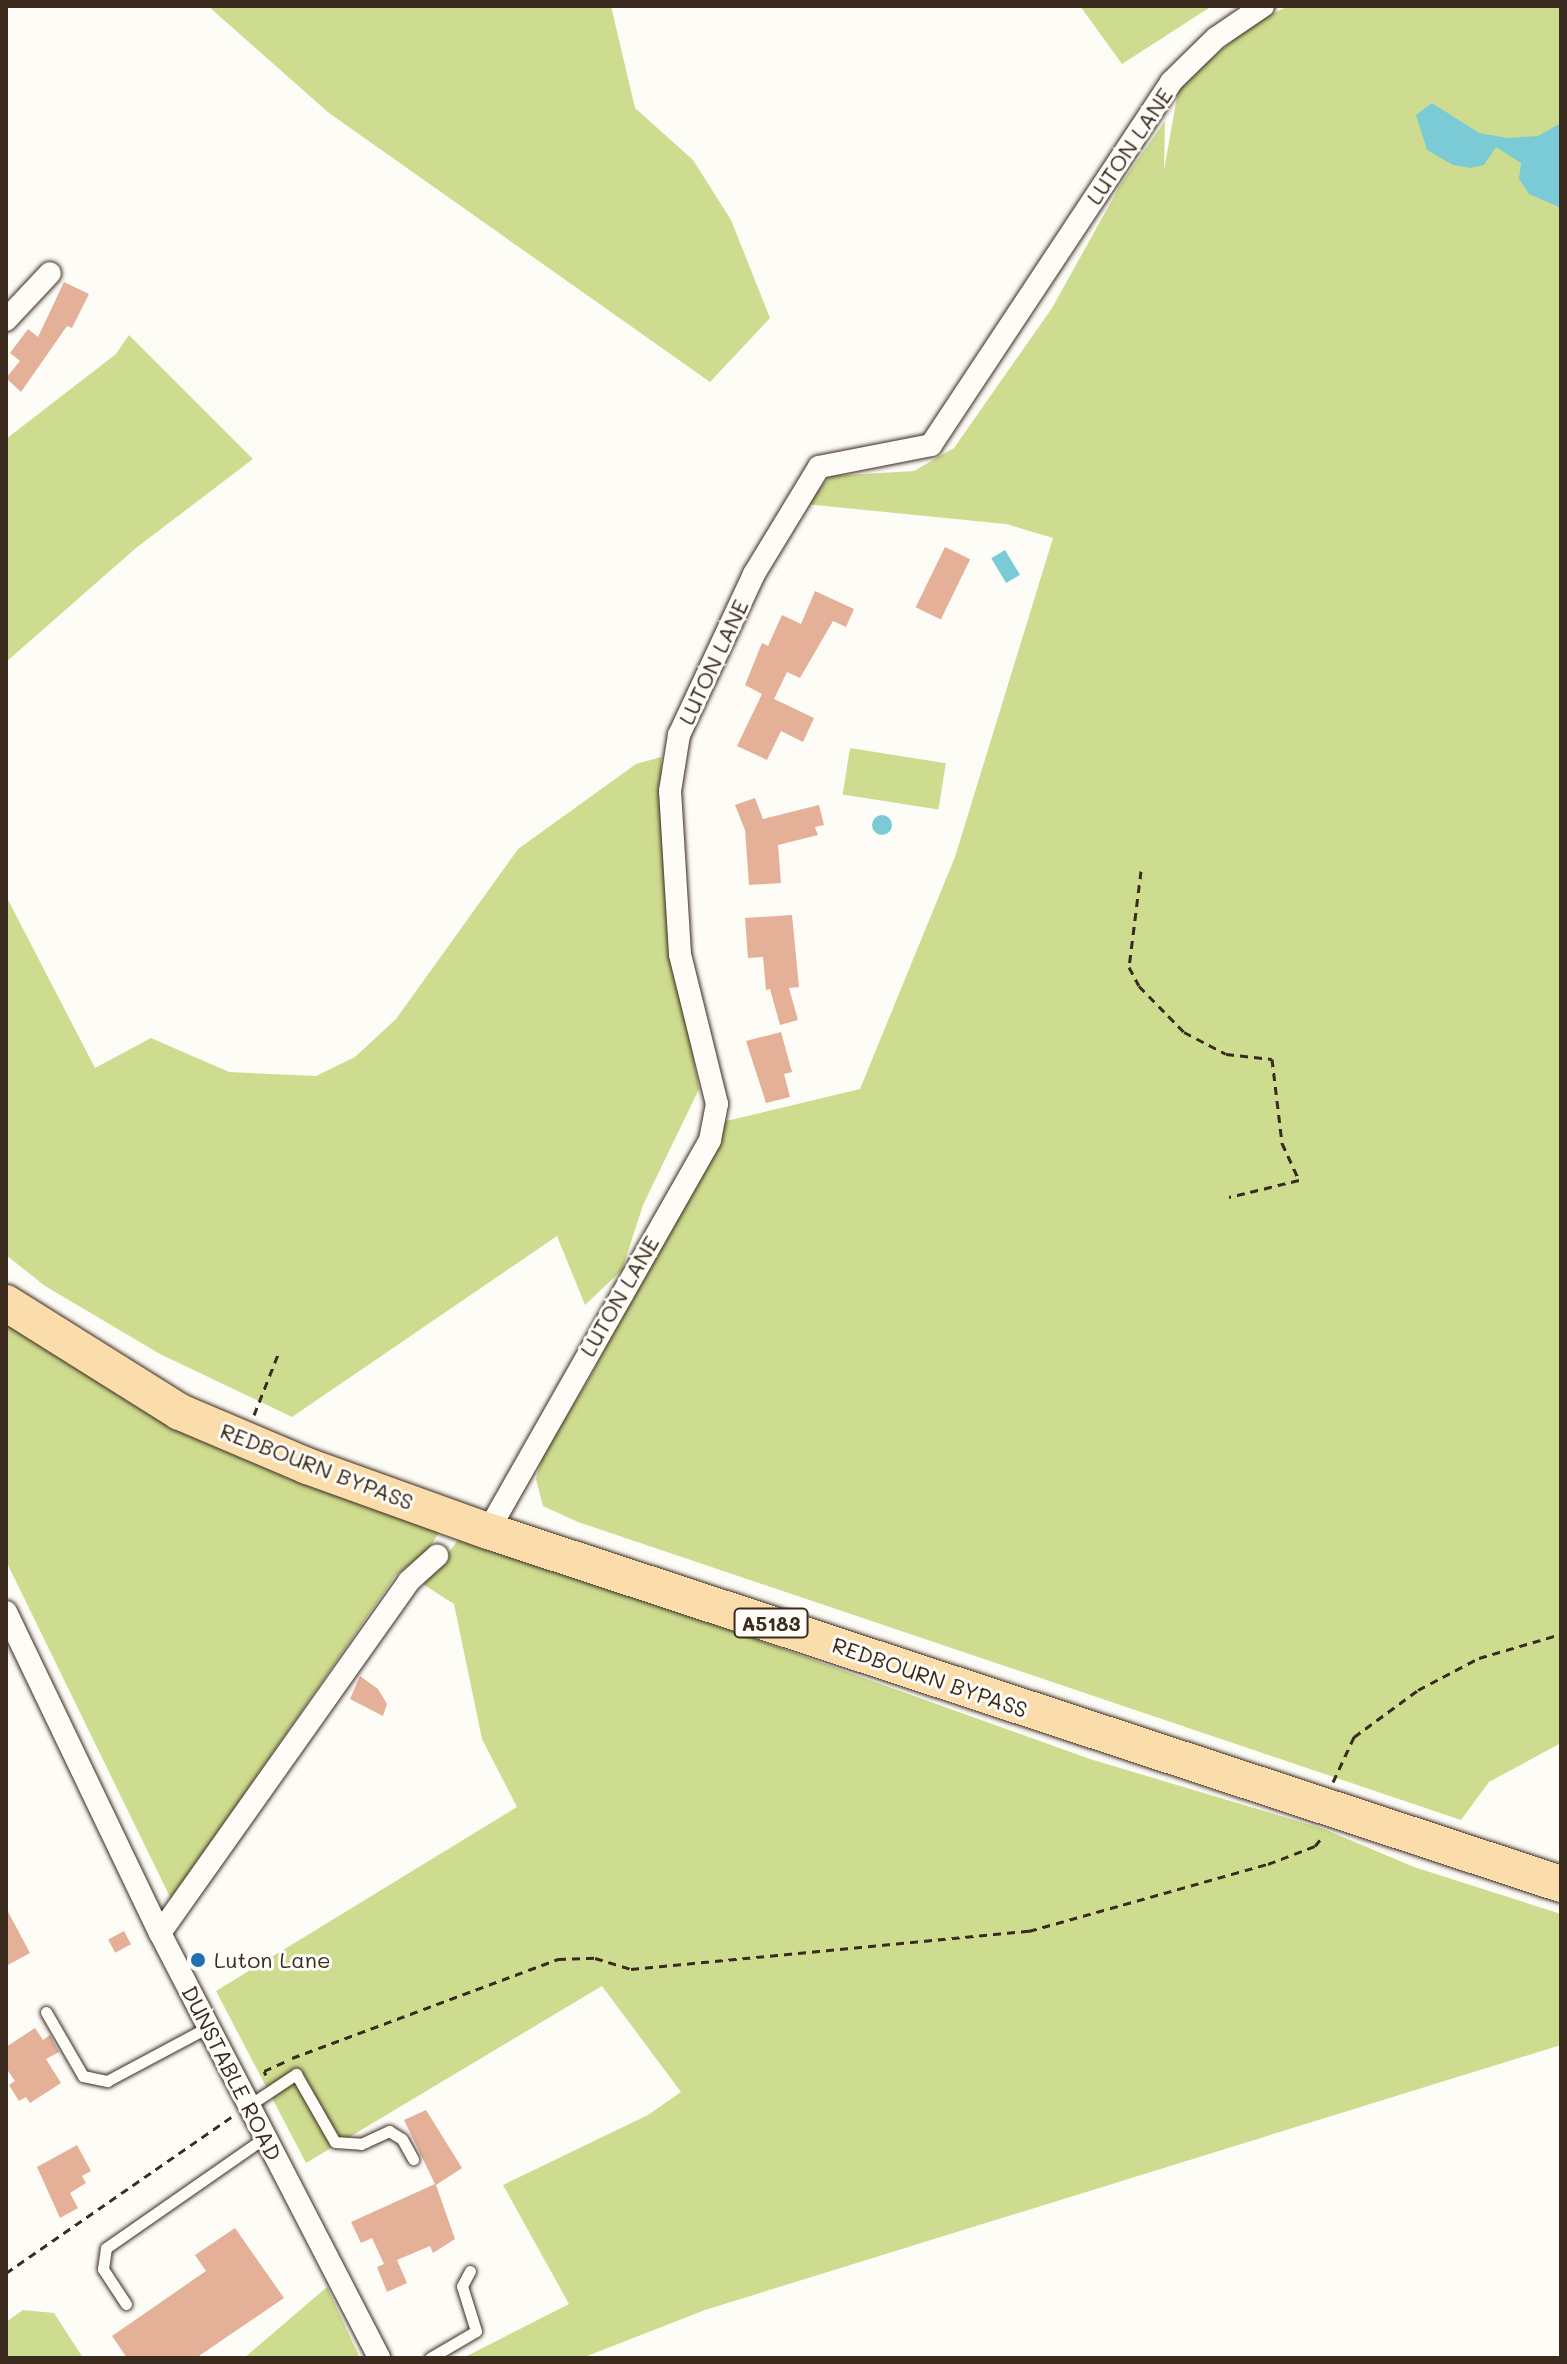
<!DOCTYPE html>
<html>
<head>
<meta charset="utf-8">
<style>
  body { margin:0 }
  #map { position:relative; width:1567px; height:2364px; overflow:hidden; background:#fdfcf7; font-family:Mali,sans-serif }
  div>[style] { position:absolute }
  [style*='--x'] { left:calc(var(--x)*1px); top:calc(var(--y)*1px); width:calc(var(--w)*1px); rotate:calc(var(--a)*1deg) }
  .green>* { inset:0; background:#cedc8f; transform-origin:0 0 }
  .water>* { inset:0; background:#7acbd5; transform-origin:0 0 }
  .round { border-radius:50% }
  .building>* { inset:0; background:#e4b098; transform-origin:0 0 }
  .path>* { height:3px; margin-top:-1.5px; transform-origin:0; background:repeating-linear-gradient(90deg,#3b2a1e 0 8px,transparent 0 14px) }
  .roads { filter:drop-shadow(0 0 2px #3b2a1e) drop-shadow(0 0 2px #3b2a1e) }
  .service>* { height:11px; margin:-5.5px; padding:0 5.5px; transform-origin:5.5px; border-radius:5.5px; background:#fdfcf7 }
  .minor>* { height:22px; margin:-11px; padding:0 11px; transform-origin:11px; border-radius:11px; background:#fdfcf7 }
  .primary>* { height:36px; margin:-18px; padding:0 18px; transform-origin:18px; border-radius:18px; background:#fbddab }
  .dots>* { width:22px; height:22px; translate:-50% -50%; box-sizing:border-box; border:4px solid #fdfcf7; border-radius:50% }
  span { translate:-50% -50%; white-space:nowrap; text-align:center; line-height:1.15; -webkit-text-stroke:6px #fdfcf7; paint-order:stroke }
  .shield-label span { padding:2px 6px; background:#fdfcf7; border:2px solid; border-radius:6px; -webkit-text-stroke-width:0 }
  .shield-label { font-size:20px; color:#3b2a1e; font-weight:700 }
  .street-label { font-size:22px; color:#3b2a1e }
  .poi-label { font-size:22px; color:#3b2a1e }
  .left { translate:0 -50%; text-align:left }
  .frame { position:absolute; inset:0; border:8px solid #3b2a1e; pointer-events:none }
</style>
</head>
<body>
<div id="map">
  <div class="green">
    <i style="clip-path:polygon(208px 6px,611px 6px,635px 108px,693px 160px,731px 220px,770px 318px,710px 382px,329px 113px)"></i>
    <i style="clip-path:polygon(1080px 6px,1212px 6px,1122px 64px)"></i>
    <i style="clip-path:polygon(1289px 6px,1561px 6px,1561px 1743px,1489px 1782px,1461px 1820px,578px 1522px,543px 1506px,536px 1479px,543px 1455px,592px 1374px,714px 1124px,860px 1089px,955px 857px,1053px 538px,1006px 524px,805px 504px,831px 476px,914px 471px,954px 448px,1052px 308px,1121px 184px,1165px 121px,1164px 170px,1179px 86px,1256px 21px)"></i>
    <i style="clip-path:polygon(129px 335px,253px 459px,136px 548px,6px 662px,6px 439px,116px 354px)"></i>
    <i style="left:850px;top:748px;width:97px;height:47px;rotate:9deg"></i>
    <i style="clip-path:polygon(661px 757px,667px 907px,699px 1089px,643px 1205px,622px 1270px,585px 1305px,557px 1236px,292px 1417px,160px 1354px,45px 1286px,6px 1255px,6px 896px,95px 1068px,151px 1038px,229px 1072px,316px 1076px,355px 1057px,396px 1019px,518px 849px,636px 764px)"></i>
    <i style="clip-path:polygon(6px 1322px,442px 1528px,428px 1550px,396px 1575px,171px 1899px,6px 1561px)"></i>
    <i style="clip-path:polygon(462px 1534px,1090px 1759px,1324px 1829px,1414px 1867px,1561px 1914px,1561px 2045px,705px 2310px,582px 2358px,463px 2358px,569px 2304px,503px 2185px,648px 2115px,681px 2092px,602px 1986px,306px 2163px,216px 1991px,517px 1807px,482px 1739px,454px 1604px,418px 1581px,443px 1561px)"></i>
    <i style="clip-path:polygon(327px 2287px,360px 2358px,244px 2358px)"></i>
    <i style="clip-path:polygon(23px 2310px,54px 2313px,83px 2358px,6px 2358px,6px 2322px)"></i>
  </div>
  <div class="water">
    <i style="clip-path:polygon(1432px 103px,1479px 133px,1508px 138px,1538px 136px,1561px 123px,1561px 208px,1529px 194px,1519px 179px,1521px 163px,1496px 147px,1484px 165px,1470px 168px,1453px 165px,1427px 150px,1416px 115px)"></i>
    <i style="left:1005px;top:550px;width:29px;height:16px;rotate:59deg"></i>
    <i class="round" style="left:872px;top:815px;width:20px;height:20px"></i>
  </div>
  <div class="building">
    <i style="clip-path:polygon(64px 282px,89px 294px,72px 328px,67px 326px,21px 392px,6px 378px,20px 361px,10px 353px,28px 329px,38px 337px)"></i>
    <i style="left:945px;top:547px;width:28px;height:67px;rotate:26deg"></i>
    <i style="clip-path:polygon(815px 591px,854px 609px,846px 627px,833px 621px,800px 678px,787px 672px,774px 699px,814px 718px,803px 742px,781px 731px,767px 760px,737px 746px,762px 694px,745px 685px,762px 643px,768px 646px,782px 615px,801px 624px)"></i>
    <i style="clip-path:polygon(755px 798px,763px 819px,819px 805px,824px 825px,815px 827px,818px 835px,778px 845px,781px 883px,749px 885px,745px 830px,735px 805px)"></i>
    <i style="clip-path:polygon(792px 915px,799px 987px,789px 988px,798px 1020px,780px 1025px,770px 989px,766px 990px,763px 957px,748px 958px,745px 918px)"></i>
    <i style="clip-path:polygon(781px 1032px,792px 1072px,784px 1074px,790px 1097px,766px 1103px,746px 1041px)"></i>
    <i style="clip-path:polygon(360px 1676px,378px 1689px,387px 1704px,383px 1716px,350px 1699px)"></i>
    <i style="clip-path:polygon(6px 1908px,30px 1953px,6px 1966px)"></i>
    <i style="left:124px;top:1931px;width:15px;height:18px;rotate:62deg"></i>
    <i style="clip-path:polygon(35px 2028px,43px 2040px,50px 2035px,59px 2052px,46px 2059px,61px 2083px,30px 2103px,26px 2097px,19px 2101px,9px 2085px,15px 2081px,6px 2068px,6px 2047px)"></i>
    <i style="clip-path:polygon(426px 2110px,462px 2168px,436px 2185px,455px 2239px,433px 2253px,430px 2246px,397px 2260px,407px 2283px,387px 2292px,377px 2267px,384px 2264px,372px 2238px,361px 2243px,351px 2222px,435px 2184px,404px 2120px)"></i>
    <i style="clip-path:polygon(77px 2145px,91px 2171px,82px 2176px,86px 2183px,70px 2193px,78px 2208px,60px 2218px,37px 2167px)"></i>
    <i style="clip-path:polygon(235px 2228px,284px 2298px,196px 2358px,127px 2358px,112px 2336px,206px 2271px,195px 2255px)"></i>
  </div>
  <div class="path">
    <i style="--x:1141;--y:871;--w:97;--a:97.1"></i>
    <i style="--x:1129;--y:967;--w:21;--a:62"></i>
    <i style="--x:1139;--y:986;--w:64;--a:45.6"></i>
    <i style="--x:1184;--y:1032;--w:47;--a:27.6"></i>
    <i style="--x:1226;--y:1054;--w:46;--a:6.2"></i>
    <i style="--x:1272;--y:1059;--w:85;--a:83.2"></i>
    <i style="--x:1282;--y:1143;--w:41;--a:65.3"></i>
    <i style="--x:1299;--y:1180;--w:72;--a:166.3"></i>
    <i style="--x:254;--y:1415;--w:68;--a:-68.4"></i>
    <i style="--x:1333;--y:1782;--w:50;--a:-65"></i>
    <i style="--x:1354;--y:1737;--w:79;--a:-36.3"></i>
    <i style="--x:1418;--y:1690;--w:69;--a:-27.7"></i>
    <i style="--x:1479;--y:1658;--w:85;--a:-16.3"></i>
    <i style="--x:292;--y:2058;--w:284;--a:-20.4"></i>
    <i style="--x:558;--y:1959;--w:37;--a:-2"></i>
    <i style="--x:595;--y:1958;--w:38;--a:17"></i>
    <i style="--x:631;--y:1969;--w:400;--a:-5.5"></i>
    <i style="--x:1029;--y:1931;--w:248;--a:-15.7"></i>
    <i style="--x:1268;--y:1864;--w:50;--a:-21"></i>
    <i style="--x:1315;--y:1846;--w:14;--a:-51"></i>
    <i style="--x:266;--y:2075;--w:4;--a:-117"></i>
    <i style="--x:264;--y:2071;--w:24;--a:-24"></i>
    <i style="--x:6;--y:2273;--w:276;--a:-34.7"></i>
  </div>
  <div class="roads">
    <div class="service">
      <i style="--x:46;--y:2012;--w:74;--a:60"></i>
      <i style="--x:83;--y:2076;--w:25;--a:12"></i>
      <i style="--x:107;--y:2081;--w:115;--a:-28.1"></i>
      <i style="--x:248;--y:2106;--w:58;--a:-33.7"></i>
      <i style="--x:296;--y:2074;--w:78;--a:60.2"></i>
      <i style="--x:335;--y:2142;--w:26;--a:4"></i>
      <i style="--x:361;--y:2144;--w:31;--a:-25"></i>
      <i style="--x:389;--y:2131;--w:15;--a:32"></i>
      <i style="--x:402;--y:2139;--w:23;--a:61"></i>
      <i style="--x:126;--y:2304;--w:42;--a:-123.3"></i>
      <i style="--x:103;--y:2269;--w:21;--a:-82"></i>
      <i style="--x:106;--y:2248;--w:193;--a:-34.8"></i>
      <i style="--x:430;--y:2358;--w:53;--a:-30.4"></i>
      <i style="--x:476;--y:2331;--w:47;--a:-107.3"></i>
      <i style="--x:462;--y:2286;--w:17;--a:-62"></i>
    </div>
    <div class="minor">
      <i style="--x:6;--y:320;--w:64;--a:-46.9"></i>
      <i style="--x:488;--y:1531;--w:450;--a:-60.4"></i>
      <i style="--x:710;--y:1140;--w:37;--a:-79"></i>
      <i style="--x:717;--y:1104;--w:154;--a:-103.9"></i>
      <i style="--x:680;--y:954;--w:163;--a:-93.5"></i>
      <i style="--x:670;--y:791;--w:57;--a:-80.9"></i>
      <i style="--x:679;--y:735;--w:178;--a:-65"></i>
      <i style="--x:754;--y:574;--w:125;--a:-58.7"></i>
      <i style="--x:819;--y:467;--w:114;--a:-11.1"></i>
      <i style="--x:931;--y:445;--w:435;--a:-56.5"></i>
      <i style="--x:1171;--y:82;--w:63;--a:-44.4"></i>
      <i style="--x:1216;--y:38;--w:57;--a:-34.2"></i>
      <i style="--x:6;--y:1612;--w:356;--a:64.4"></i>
      <i style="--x:160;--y:1933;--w:478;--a:62.7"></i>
      <i style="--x:160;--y:1933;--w:431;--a:-54.7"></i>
      <i style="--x:409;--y:1581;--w:38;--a:-42"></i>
    </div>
    <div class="primary">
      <i style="--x:6;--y:1303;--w:205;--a:32.1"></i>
      <i style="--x:180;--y:1412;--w:138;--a:23"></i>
      <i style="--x:307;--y:1466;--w:192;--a:19.8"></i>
      <i style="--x:488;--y:1531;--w:1130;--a:18.21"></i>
    </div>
  </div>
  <div class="dots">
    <i style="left:198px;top:1960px;background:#1f6fb2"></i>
  </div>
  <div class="shield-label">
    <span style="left:771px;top:1623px">A5183</span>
  </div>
  <div class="street-label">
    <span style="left:1129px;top:146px;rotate:-56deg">LUTON LANE</span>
    <span style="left:713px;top:662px;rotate:-65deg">LUTON LANE</span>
    <span style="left:619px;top:1296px;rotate:-60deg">LUTON LANE</span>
    <span style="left:317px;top:1466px;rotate:21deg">REDBOURN BYPASS</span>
    <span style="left:930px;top:1677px;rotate:19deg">REDBOURN BYPASS</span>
    <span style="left:232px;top:2073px;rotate:63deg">DUNSTABLE ROAD</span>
  </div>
  <div class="poi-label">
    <span class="left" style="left:214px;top:1960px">Luton Lane</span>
  </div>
  <div class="frame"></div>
</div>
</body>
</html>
